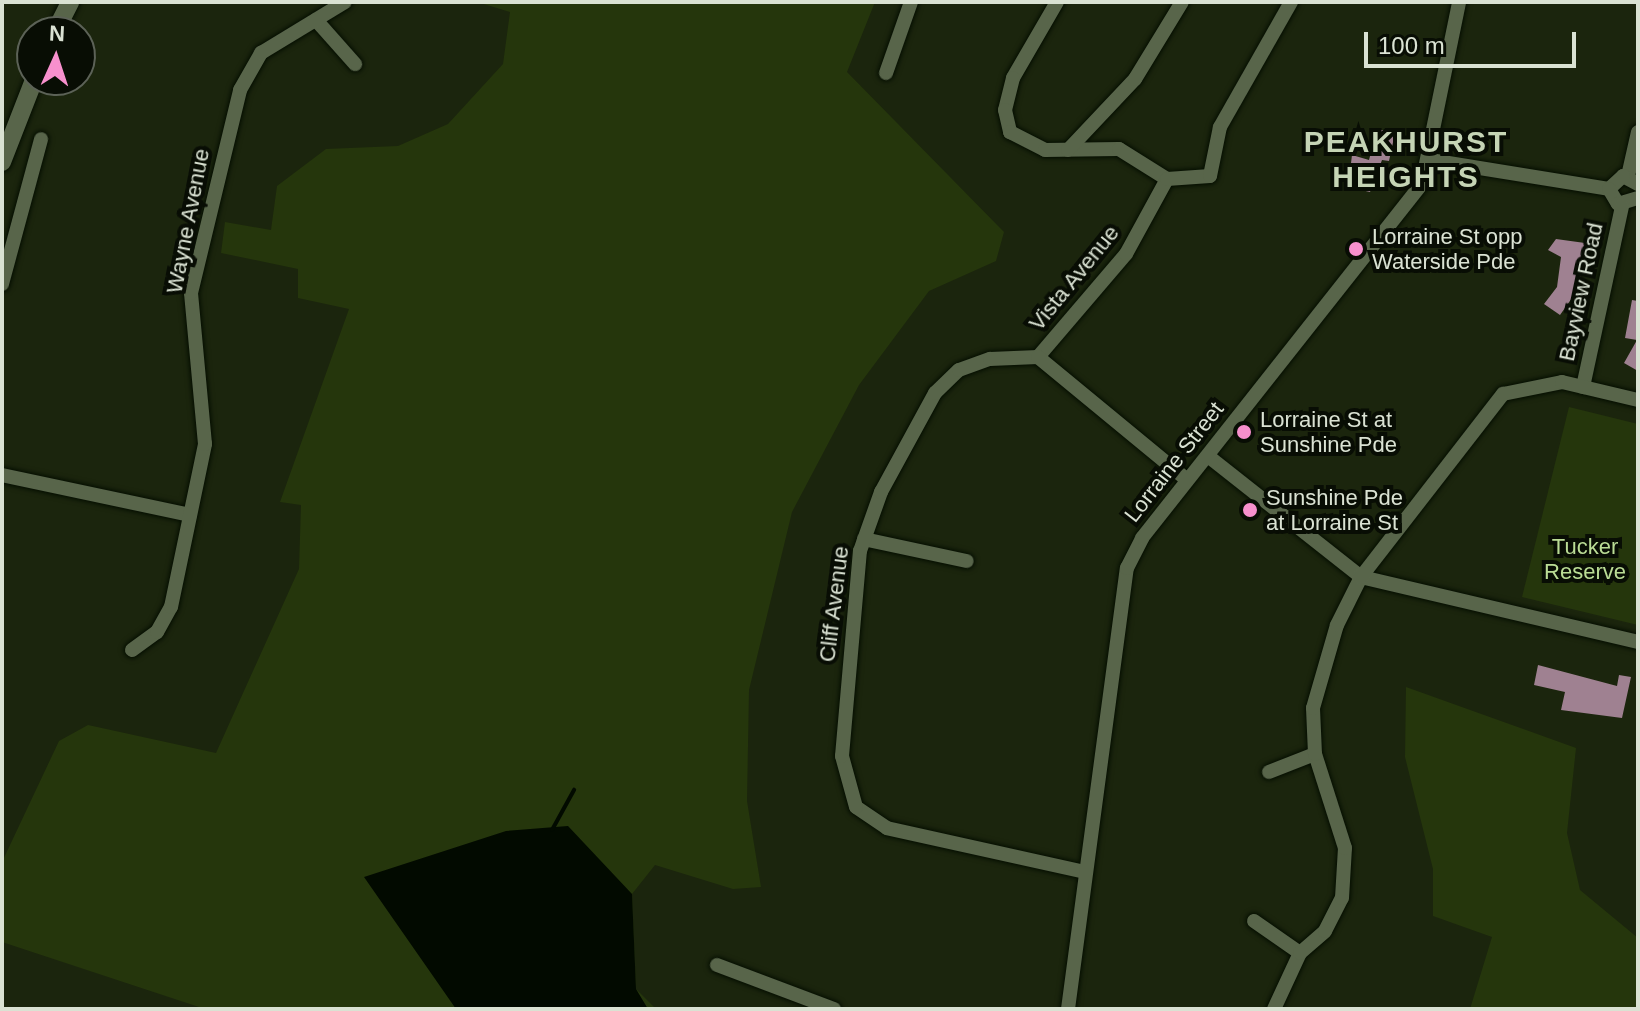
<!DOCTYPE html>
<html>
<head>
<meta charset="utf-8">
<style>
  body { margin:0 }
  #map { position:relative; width:1640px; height:1011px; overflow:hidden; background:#1b250d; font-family:Arial,sans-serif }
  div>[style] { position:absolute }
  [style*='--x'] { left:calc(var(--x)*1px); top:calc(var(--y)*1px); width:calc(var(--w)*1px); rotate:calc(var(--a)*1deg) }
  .green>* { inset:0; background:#25360c }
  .water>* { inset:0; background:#020a00 }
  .stream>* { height:4px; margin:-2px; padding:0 2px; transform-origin:2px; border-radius:2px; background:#020a00 }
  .building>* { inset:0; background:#9f8191 }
  .roads { filter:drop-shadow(0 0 2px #050e00) drop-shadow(0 0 2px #050e00) }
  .minor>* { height:14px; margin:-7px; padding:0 7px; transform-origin:7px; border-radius:7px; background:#58654a }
  .tertiary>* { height:18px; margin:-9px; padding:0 9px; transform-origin:9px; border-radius:9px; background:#58654a }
  .dots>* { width:22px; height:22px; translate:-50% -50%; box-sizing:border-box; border:4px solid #080d04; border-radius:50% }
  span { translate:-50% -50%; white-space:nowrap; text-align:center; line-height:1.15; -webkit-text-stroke:8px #080d04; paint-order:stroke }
  .street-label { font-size:22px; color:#dae2d3 }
  .poi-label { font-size:22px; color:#dae2d3 }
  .left { translate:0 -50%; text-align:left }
  .park-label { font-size:22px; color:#badc95 }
  .district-label { font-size:30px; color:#c5d4b5; font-weight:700; letter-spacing:2px }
  .frame { position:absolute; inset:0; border:4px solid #dae2d3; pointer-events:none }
  .north { position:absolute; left:16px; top:16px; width:80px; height:80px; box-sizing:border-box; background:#080d04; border:2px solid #5c6257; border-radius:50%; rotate:3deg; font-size:22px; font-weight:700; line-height:32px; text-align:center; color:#dae2d3 }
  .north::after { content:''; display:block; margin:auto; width:28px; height:36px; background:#f790cd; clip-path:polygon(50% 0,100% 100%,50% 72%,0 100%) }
  .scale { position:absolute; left:1364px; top:32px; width:212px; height:36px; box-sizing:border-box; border:4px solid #dae2d3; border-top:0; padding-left:10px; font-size:24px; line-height:28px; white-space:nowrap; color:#dae2d3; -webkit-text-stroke:6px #080d04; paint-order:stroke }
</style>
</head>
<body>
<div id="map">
  <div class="green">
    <i style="clip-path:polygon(477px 2px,875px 2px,847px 72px,1004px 232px,996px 261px,929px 291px,859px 385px,792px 512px,749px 690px,747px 801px,761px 887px,733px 889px,655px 865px,632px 894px,636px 989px,656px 1009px,205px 1009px,2px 942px,2px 862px,59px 741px,88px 725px,216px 753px,299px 569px,301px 505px,280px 502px,349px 309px,298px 298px,298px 269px,221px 253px,225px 222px,271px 230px,277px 186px,326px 149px,398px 146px,448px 124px,503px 64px,510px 12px)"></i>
    <i style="clip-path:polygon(1569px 407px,1638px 424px,1638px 625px,1522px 597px)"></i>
    <i style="clip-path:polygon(1406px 687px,1576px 748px,1567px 833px,1580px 890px,1638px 938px,1638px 1009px,1470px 1009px,1492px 937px,1433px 916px,1433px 869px,1405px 757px)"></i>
  </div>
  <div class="water">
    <i style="clip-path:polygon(568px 826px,632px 894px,636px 989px,648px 1009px,456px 1009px,364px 877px,506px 831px)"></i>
  </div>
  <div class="stream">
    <i style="--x:552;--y:830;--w:46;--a:-61.2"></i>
  </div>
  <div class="building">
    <i style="clip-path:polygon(1377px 129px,1395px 133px,1389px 161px,1382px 160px,1370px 192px,1348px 187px,1352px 155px,1369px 160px)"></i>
    <i style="clip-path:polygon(1556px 239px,1585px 243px,1579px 288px,1560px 315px,1544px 304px,1557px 287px,1561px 257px,1548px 250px)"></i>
    <i style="clip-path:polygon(1632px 300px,1638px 301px,1638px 371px,1624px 363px,1637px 340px,1625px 338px)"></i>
    <i style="clip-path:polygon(1538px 665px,1617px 686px,1619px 675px,1631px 677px,1622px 718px,1561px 710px,1565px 692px,1534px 685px)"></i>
  </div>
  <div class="roads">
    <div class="minor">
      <i style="--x:1057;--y:2;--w:88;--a:120.1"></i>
      <i style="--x:1013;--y:78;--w:33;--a:104"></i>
      <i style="--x:1005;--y:110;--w:23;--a:77"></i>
      <i style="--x:1010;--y:132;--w:39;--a:27"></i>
      <i style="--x:1045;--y:150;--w:74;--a:-0.8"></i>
      <i style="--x:1119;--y:149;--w:57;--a:32"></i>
      <i style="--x:316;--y:20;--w:59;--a:48.4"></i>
      <i style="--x:886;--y:73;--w:75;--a:-70.6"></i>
      <i style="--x:1068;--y:150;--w:98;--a:-46.7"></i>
      <i style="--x:1135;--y:79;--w:90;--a:-58.6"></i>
      <i style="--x:1430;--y:160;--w:181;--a:9.2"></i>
      <i style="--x:1628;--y:176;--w:45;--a:-77.2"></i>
      <i style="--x:1638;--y:184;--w:17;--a:-152"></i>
      <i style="--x:1623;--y:176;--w:19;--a:137"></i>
      <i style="--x:1609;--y:189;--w:17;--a:59"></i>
      <i style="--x:1618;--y:204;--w:21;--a:-17"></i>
      <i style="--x:2;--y:284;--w:150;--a:-74.9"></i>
      <i style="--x:1038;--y:357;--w:135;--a:-49.5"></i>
      <i style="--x:1126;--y:254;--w:85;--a:-61.3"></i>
      <i style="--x:1167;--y:179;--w:43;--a:-4"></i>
      <i style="--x:1210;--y:176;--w:50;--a:-78.5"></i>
      <i style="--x:1220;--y:127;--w:144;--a:-60.4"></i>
      <i style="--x:1583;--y:387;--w:185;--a:-77.8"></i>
      <i style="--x:1208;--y:456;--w:195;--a:38.3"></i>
      <i style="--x:1361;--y:577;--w:285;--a:13.2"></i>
      <i style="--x:2;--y:475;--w:192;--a:12"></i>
      <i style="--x:864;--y:539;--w:105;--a:12.1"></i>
      <i style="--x:132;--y:650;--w:31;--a:-36"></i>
      <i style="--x:157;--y:632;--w:29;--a:-61"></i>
      <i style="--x:171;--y:607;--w:167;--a:-78.2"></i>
      <i style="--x:205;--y:444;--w:152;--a:-95.3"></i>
      <i style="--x:191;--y:293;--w:209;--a:-76.4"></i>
      <i style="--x:240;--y:90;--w:43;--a:-60.4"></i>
      <i style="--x:261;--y:53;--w:98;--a:-31.3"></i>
      <i style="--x:1269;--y:772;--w:49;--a:-21.4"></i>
      <i style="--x:1085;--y:872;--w:203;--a:-167.5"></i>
      <i style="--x:887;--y:828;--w:37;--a:-146"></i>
      <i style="--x:856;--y:807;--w:53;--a:-105.4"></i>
      <i style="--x:842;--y:756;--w:206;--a:-85"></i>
      <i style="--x:860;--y:551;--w:63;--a:-70.4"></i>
      <i style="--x:881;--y:492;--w:113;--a:-61.4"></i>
      <i style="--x:935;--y:393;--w:33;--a:-44"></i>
      <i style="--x:959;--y:370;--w:33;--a:-20"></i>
      <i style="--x:990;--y:359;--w:48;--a:-2.4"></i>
      <i style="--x:1038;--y:357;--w:193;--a:39.5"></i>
      <i style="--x:1254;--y:921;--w:56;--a:34.8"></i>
      <i style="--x:717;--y:965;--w:125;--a:20.6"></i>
      <i style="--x:1068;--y:1009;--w:445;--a:-82.4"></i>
      <i style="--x:1127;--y:568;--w:34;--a:-63"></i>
      <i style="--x:1142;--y:538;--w:452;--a:-51.7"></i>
      <i style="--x:1422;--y:183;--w:185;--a:-78.4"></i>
      <i style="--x:1274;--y:1009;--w:62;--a:-65.1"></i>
      <i style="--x:1300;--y:953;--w:33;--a:-41"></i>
      <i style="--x:1325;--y:931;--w:37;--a:-63"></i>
      <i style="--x:1342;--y:898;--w:50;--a:-86.6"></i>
      <i style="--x:1345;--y:848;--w:99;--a:-107.7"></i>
      <i style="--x:1315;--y:754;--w:46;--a:-92.5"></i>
      <i style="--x:1313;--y:708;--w:86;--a:-73.9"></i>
      <i style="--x:1337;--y:625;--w:54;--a:-63.4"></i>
      <i style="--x:1361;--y:577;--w:232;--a:-52.2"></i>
      <i style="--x:1503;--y:394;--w:60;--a:-11.5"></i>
      <i style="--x:1562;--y:382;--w:78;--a:13.3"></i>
    </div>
    <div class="tertiary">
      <i style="--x:55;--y:32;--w:34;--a:-63"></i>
      <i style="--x:2;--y:162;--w:88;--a:-68.7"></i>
    </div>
  </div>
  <div class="dots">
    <i style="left:1356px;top:249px;background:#f790cd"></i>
    <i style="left:1244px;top:432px;background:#f790cd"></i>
    <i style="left:1250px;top:510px;background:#f790cd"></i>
  </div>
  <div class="street-label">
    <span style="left:188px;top:221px;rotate:-79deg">Wayne Avenue</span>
    <span style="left:1074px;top:278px;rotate:-51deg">Vista Avenue</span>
    <span style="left:1581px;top:292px;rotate:-78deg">Bayview Road</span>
    <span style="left:1174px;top:462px;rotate:-52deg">Lorraine Street</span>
    <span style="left:834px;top:604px;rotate:-83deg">Cliff Avenue</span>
  </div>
  <div class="poi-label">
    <span class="left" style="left:1372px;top:249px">Lorraine St opp<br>Waterside Pde</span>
    <span class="left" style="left:1260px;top:432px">Lorraine St at<br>Sunshine Pde</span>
    <span class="left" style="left:1266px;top:510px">Sunshine Pde<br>at Lorraine St</span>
  </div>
  <div class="park-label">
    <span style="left:1585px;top:559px">Tucker<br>Reserve</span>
  </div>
  <div class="district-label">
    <span style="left:1406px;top:159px">PEAKHURST<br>HEIGHTS</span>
  </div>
  <div class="frame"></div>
  <div class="north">N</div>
  <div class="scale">100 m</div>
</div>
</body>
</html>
